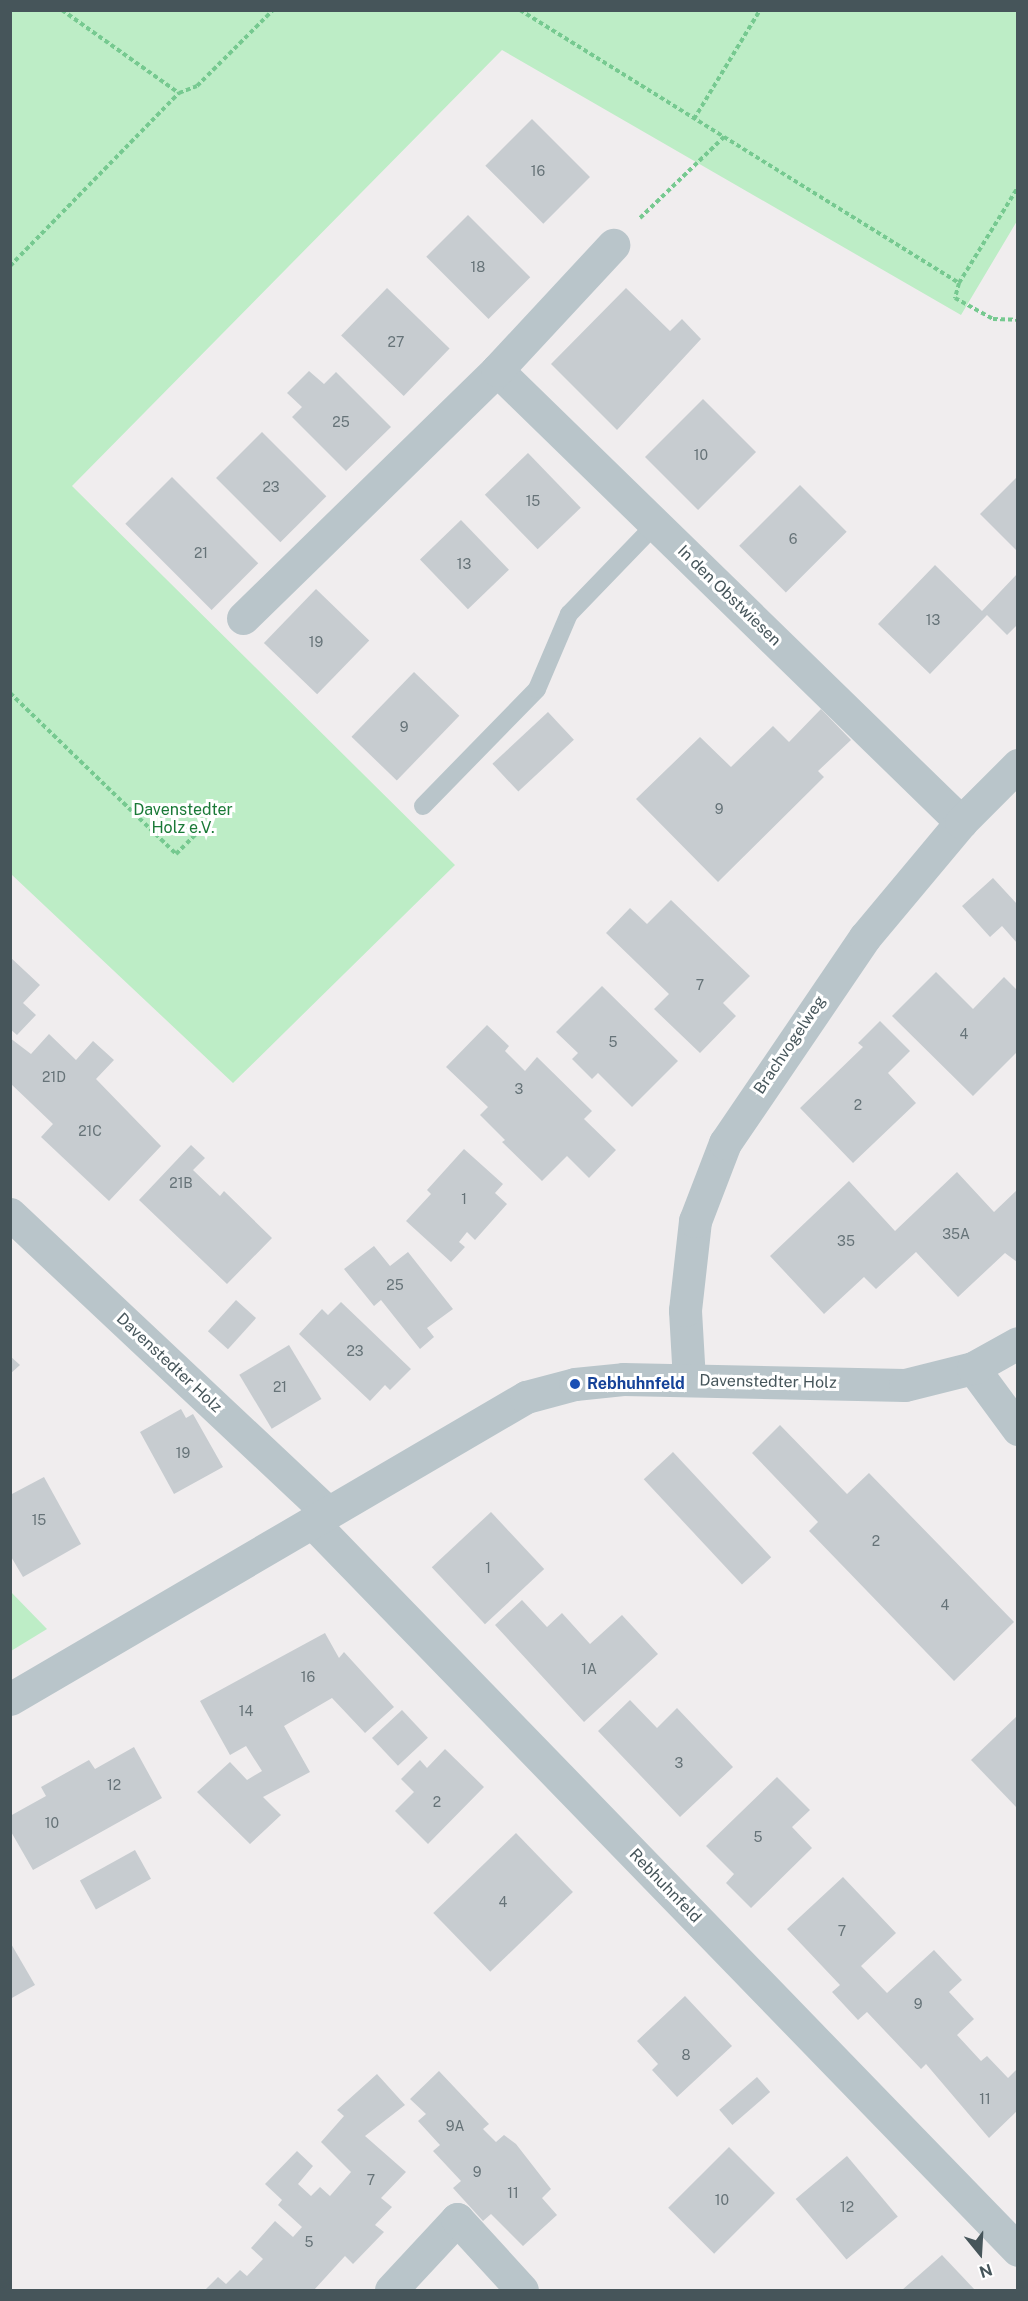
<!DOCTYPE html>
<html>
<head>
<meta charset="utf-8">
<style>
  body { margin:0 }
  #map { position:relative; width:1028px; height:2301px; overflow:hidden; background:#f0edee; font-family:"Public Sans",sans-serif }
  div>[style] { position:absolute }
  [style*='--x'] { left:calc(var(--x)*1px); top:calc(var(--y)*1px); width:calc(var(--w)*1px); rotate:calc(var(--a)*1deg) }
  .green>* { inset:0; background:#bdedc6 }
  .building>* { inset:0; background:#c7ccd0; transform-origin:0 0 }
  .path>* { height:4px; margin-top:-2px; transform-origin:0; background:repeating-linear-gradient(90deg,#76c990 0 4.5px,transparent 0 7.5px) }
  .service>* { height:18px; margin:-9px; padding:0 9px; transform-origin:9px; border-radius:9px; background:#b9c5ca }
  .minor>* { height:33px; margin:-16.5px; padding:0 16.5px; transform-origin:16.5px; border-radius:16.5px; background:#b9c5ca }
  .dots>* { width:16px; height:16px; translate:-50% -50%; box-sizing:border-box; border:3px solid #fff; border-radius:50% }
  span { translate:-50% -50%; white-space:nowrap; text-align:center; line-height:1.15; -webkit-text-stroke:6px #fff; paint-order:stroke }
  .number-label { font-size:14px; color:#667378 }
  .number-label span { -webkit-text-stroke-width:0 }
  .street-label { font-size:16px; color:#46555a }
  .park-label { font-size:16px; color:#1a7937 }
  .transit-label { font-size:16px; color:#164399; font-weight:700 }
  .left { translate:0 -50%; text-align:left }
  .frame { position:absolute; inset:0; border:12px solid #46555a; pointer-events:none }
  .north { position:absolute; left:950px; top:2223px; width:60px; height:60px; -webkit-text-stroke:4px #fff; paint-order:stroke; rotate:162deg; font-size:16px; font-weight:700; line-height:24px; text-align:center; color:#46555a }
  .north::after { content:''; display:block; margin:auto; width:21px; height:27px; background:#46555a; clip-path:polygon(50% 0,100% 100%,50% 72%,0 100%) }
</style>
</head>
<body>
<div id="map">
  <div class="green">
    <i style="clip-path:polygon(10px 11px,1017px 11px,1017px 221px,961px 315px,502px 50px,72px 486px,455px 865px,233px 1083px,11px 874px)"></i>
    <i style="clip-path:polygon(10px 1591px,47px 1629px,11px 1651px,10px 1651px)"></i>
  </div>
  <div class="building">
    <i style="left:532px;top:119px;width:82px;height:66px;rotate:45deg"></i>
    <i style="left:468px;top:215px;width:88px;height:59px;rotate:45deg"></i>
    <i style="left:387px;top:288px;width:87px;height:66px;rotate:44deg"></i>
    <i style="clip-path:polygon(626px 288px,670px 331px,682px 319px,701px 339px,617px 430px,551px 364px)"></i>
    <i style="clip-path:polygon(309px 371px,324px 384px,336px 372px,391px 427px,346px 471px,292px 417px,302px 407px,287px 393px)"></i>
    <i style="left:703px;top:399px;width:75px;height:82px;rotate:45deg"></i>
    <i style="left:262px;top:432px;width:91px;height:65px;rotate:45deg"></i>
    <i style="left:528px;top:453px;width:76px;height:60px;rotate:46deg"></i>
    <i style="left:172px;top:477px;width:122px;height:66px;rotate:45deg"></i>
    <i style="clip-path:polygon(1017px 477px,1017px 551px,980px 514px)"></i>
    <i style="left:800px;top:485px;width:66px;height:86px;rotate:45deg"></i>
    <i style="left:461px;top:520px;width:69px;height:57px;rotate:46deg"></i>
    <i style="clip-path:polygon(935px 565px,982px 611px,1017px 574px,1017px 625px,1007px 635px,987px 615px,930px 674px,878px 624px)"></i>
    <i style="left:316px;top:589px;width:74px;height:75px;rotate:44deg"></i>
    <i style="left:414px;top:672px;width:63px;height:90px;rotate:44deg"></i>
    <i style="clip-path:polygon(821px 709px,851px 740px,818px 771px,824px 777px,718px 882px,636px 799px,700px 737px,731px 767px,773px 726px,789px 742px)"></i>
    <i style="left:548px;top:712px;width:38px;height:76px;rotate:47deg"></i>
    <i style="clip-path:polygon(993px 878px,1017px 904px,1017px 943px,1002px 926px,990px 937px,962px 906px)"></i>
    <i style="clip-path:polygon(671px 900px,750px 976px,723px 1003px,736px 1016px,700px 1053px,654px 1009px,669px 994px,606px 933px,630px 908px,647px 924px)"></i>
    <i style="clip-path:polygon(10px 957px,40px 985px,23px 1003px,36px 1015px,17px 1035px,10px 1029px)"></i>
    <i style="clip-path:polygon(936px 972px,973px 1009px,1004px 977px,1017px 990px,1017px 1052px,973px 1096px,892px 1016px)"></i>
    <i style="clip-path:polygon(602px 986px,678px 1061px,632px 1107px,598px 1073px,592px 1079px,572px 1059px,578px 1053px,556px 1032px)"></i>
    <i style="clip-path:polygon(880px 1021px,910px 1051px,888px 1073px,916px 1103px,853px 1163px,800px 1108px,863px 1047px,858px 1043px)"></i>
    <i style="clip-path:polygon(487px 1025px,509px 1046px,505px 1051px,525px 1071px,537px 1057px,592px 1111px,584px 1119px,616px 1150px,589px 1178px,567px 1156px,542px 1181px,502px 1142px,505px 1140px,480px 1115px,488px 1107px,446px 1067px)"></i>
    <i style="clip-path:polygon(49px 1034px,76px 1060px,93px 1041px,114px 1060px,96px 1079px,161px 1146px,109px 1201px,41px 1137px,53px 1124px,10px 1083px,10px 1038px,31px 1054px)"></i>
    <i style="clip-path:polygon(191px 1145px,205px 1158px,193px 1170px,220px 1196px,224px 1191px,272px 1238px,227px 1284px,139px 1200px)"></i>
    <i style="clip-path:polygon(464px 1149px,503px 1184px,495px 1193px,507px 1204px,475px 1240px,467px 1232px,459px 1242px,465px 1247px,451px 1262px,406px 1221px,431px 1194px,427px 1190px)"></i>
    <i style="clip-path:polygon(957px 1172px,994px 1212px,1017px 1190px,1017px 1262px,1005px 1253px,958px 1297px,916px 1252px,876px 1289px,864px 1277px,824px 1314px,770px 1256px,849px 1181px,895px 1231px)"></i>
    <i style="clip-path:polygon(374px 1246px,390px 1266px,408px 1252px,453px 1309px,427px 1328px,434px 1337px,420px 1349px,381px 1300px,374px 1306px,344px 1269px)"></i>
    <i style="left:236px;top:1300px;width:27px;height:42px;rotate:42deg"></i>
    <i style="clip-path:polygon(341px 1302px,411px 1369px,390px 1390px,385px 1385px,370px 1401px,299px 1334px,322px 1309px,328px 1315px)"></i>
    <i style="left:289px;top:1345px;width:63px;height:58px;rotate:59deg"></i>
    <i style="clip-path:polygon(10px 1356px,20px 1365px,10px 1374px)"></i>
    <i style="clip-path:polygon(181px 1409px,186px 1418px,193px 1414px,223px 1467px,174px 1494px,140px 1432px)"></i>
    <i style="clip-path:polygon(780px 1425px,847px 1494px,869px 1473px,1014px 1622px,954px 1681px,809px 1531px,818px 1522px,752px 1453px)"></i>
    <i style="left:673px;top:1452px;width:144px;height:40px;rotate:47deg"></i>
    <i style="clip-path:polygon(44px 1477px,81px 1544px,23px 1577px,10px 1555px,10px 1495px)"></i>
    <i style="left:491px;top:1512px;width:78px;height:81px;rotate:47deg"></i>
    <i style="clip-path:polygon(522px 1600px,547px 1627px,562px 1613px,590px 1644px,622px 1615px,658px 1654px,584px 1722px,495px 1625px)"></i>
    <i style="clip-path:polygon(325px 1633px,339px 1658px,344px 1652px,394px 1707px,365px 1733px,332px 1698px,284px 1726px,310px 1772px,263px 1797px,281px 1815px,250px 1844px,197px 1792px,230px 1762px,247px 1780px,262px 1771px,246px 1746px,230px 1755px,200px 1701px)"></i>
    <i style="clip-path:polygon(630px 1700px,657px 1728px,677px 1708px,733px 1767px,680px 1817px,598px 1731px)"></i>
    <i style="left:402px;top:1710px;width:38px;height:41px;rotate:47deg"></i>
    <i style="clip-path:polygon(1017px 1716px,1017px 1808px,971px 1760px)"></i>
    <i style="clip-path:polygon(134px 1747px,162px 1798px,33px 1870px,10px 1830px,10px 1816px,46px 1796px,41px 1787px,89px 1760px,95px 1769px)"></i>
    <i style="clip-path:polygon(445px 1749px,484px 1787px,428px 1844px,395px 1811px,414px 1792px,401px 1779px,420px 1760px,427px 1768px)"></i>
    <i style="clip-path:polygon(777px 1777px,810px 1810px,792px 1827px,812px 1848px,751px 1908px,726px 1883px,734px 1874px,706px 1846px)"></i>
    <i style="left:516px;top:1833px;width:82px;height:115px;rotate:46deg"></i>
    <i style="left:135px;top:1850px;width:33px;height:63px;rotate:61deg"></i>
    <i style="clip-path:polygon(843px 1877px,896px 1933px,861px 1966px,887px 1993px,934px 1950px,962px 1980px,949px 1992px,974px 2019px,957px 2035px,981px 2061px,987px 2056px,1008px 2078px,1017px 2069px,1017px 2111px,989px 2138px,926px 2064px,921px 2069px,867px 2012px,858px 2020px,832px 1992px,840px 1985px,787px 1929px)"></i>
    <i style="clip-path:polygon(10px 1942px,35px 1985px,10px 1999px)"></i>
    <i style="clip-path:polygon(685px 1996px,732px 2046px,677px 2097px,652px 2070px,658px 2064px,637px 2041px)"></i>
    <i style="clip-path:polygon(439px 2071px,489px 2124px,483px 2129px,496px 2142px,504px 2135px,516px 2144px,551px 2189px,542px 2198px,557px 2215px,523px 2246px,491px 2214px,483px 2221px,453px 2188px,461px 2181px,433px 2151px,440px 2145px,418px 2121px,426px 2114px,410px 2099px)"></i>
    <i style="clip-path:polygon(377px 2074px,405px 2105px,365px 2136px,406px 2172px,381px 2198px,392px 2207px,375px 2225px,384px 2232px,353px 2264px,345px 2256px,314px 2290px,205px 2290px,218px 2277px,226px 2284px,240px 2270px,247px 2276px,263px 2259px,251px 2248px,275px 2221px,293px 2237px,302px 2227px,278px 2205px,282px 2200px,265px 2184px,297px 2151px,313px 2166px,298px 2184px,311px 2196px,320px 2187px,330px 2196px,351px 2172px,321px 2142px,344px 2116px,337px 2110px)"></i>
    <i style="left:757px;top:2077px;width:20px;height:50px;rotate:49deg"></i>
    <i style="left:729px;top:2147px;width:65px;height:86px;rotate:45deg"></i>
    <i style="left:847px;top:2156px;width:79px;height:67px;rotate:50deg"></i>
    <i style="clip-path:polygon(942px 2255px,975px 2290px,902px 2290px)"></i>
  </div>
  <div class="path">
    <i style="--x:62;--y:10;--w:143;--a:35.4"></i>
    <i style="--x:520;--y:10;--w:517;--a:31.88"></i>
    <i style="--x:959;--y:283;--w:16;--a:105"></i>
    <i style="--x:955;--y:298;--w:43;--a:28.9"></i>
    <i style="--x:993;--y:319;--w:25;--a:2"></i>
    <i style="--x:694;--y:119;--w:127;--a:-58.8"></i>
    <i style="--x:640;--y:218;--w:117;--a:-44"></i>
    <i style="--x:10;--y:266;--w:242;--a:-45.7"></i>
    <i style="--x:179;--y:93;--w:19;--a:-21"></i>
    <i style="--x:197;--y:86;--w:107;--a:-45"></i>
    <i style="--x:959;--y:283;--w:113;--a:-58.4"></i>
    <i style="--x:10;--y:693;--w:231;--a:44.1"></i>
    <i style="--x:176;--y:854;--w:75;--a:-45"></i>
  </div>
  <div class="service">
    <i style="--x:423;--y:806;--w:163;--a:-45.7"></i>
    <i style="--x:537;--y:689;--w:82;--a:-66.9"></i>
    <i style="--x:569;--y:614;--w:124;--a:-46"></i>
  </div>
  <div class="minor">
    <i style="--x:497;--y:370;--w:648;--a:44.25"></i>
    <i style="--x:243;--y:618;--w:355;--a:-44.3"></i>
    <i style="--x:497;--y:370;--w:171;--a:-47.1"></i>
    <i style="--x:10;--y:1214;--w:436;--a:43.2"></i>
    <i style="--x:973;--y:1368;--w:76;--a:53.6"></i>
    <i style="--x:689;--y:1380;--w:70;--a:-93.3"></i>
    <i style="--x:685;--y:1310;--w:90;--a:-83.6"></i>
    <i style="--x:695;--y:1221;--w:84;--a:-69"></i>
    <i style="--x:725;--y:1143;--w:249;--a:-55.8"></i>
    <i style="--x:865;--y:937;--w:150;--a:-50.1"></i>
    <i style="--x:961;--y:822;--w:81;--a:-45"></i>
    <i style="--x:312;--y:1522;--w:1014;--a:45.88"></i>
    <i style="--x:10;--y:1699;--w:598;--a:-30.34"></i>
    <i style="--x:526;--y:1397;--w:51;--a:-14.9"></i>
    <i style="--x:575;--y:1384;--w:48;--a:-5.9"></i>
    <i style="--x:623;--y:1379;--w:282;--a:1.2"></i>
    <i style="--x:905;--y:1385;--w:70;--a:-14"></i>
    <i style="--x:973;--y:1368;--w:51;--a:-29.1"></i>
    <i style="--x:391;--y:2290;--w:97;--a:-47.1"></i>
    <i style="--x:457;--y:2219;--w:96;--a:47.5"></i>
  </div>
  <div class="dots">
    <i style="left:575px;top:1384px;background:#1a4fb4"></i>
  </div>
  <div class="number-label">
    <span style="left:538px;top:171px">16</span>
    <span style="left:478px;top:267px">18</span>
    <span style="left:396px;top:342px">27</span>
    <span style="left:341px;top:422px">25</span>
    <span style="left:701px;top:455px">10</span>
    <span style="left:271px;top:487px">23</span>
    <span style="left:533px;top:501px">15</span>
    <span style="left:793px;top:539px">6</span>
    <span style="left:201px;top:553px">21</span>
    <span style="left:464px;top:564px">13</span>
    <span style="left:933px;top:620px">13</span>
    <span style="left:316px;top:642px">19</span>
    <span style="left:404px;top:727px">9</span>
    <span style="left:719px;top:809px">9</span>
    <span style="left:700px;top:985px">7</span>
    <span style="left:964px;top:1034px">4</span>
    <span style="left:613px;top:1042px">5</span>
    <span style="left:54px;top:1077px">21D</span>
    <span style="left:519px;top:1089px">3</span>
    <span style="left:858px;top:1105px">2</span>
    <span style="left:90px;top:1131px">21C</span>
    <span style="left:181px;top:1183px">21B</span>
    <span style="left:464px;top:1199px">1</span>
    <span style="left:956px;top:1234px">35A</span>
    <span style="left:846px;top:1241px">35</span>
    <span style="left:395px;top:1285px">25</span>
    <span style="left:355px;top:1351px">23</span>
    <span style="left:280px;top:1387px">21</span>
    <span style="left:183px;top:1453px">19</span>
    <span style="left:39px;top:1520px">15</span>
    <span style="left:876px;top:1541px">2</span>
    <span style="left:488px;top:1568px">1</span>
    <span style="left:945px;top:1605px">4</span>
    <span style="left:589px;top:1669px">1A</span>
    <span style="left:308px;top:1677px">16</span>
    <span style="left:246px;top:1711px">14</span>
    <span style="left:679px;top:1763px">3</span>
    <span style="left:114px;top:1785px">12</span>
    <span style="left:437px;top:1802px">2</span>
    <span style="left:52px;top:1823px">10</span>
    <span style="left:758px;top:1837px">5</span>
    <span style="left:503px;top:1902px">4</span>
    <span style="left:842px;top:1931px">7</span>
    <span style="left:918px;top:2004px">9</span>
    <span style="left:686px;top:2055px">8</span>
    <span style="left:985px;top:2099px">11</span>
    <span style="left:455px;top:2126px">9A</span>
    <span style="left:477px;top:2172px">9</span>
    <span style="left:371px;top:2180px">7</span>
    <span style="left:513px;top:2193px">11</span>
    <span style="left:722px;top:2200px">10</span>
    <span style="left:847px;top:2207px">12</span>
    <span style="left:309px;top:2242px">5</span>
  </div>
  <div class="street-label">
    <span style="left:729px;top:596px;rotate:44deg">In den Obstwiesen</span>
    <span style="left:790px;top:1045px;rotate:-56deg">Brachvogelweg</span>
    <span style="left:169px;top:1363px;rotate:43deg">Davenstedter Holz</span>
    <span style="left:768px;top:1382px;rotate:1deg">Davenstedter Holz</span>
    <span style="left:665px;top:1886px;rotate:46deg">Rebhuhnfeld</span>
  </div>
  <div class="park-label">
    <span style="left:183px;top:819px">Davenstedter<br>Holz e.V.</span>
  </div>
  <div class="transit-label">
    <span class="left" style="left:587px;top:1384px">Rebhuhnfeld</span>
  </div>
  <div class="frame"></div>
  <div class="north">N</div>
</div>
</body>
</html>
